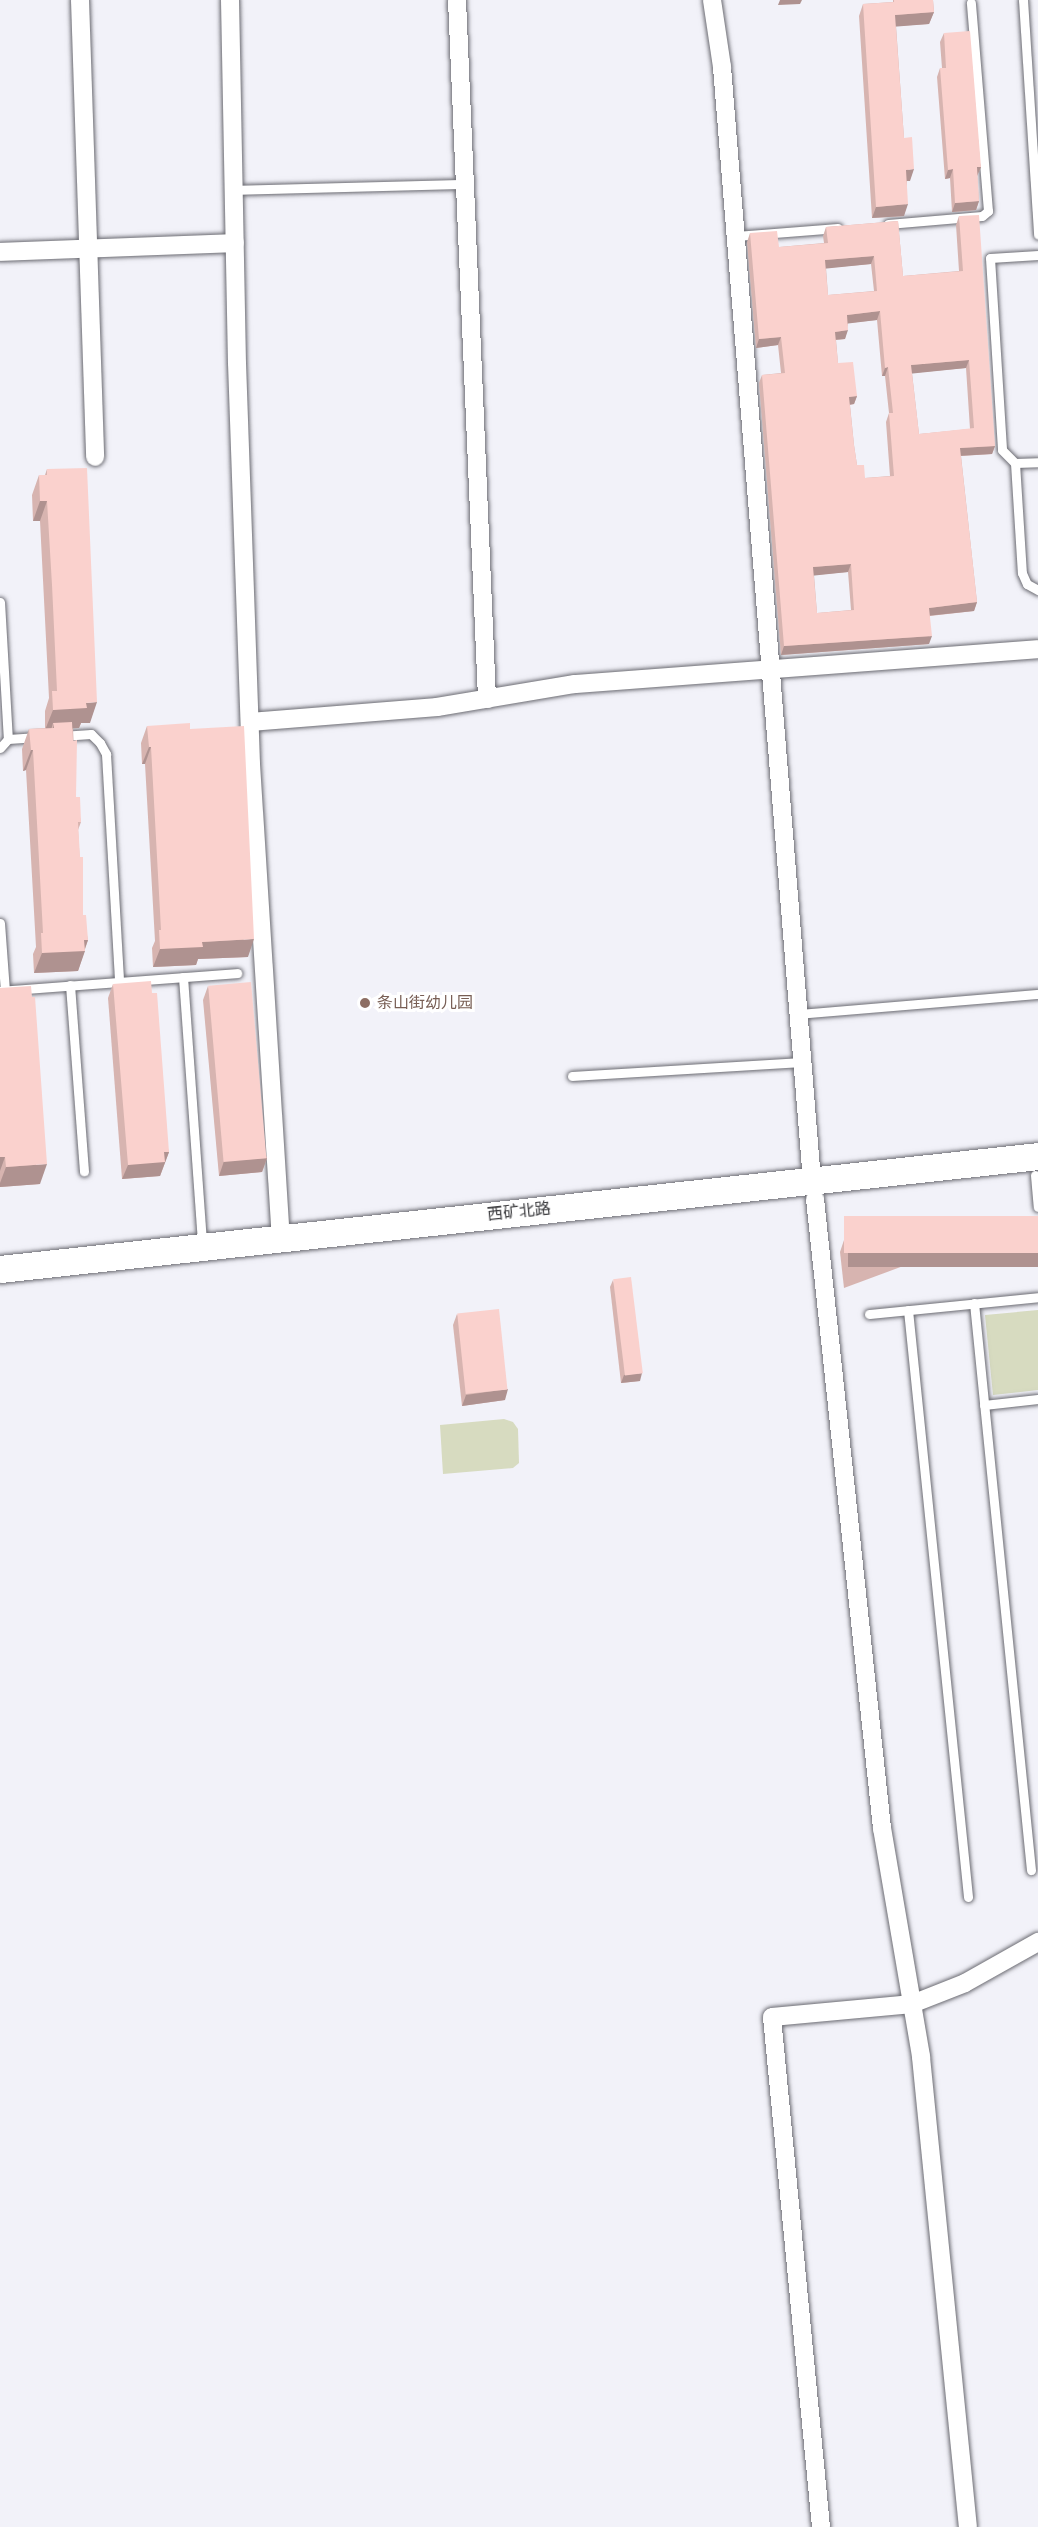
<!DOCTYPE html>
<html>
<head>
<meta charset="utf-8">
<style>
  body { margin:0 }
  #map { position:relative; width:1038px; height:2527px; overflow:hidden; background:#f2f2f9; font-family:Poppins,"Noto Sans SC",sans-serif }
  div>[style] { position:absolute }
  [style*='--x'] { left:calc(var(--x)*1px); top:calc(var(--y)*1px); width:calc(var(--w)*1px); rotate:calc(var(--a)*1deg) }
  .green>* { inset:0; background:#d7dbc0 }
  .roads { filter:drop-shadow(0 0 2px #6b6b72) drop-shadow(0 0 2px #6b6b72) }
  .lane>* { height:9px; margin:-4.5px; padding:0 4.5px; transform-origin:4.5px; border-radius:4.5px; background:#fff }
  .street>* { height:18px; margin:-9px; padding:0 9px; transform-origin:9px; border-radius:9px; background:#fff }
  .secondary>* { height:27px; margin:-13.5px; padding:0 13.5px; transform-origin:13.5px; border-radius:13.5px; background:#fff }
  .wall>* { inset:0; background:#d7b4b0 }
  .shaded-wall>* { inset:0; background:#af9290; transform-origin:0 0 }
  .building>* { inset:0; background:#fad1cd; transform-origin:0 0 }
  .dots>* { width:16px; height:16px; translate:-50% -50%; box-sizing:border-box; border:3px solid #fff; border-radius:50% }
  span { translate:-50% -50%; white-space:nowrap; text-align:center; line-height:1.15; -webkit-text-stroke:6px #fff; paint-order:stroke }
  .education-label { font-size:16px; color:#785e54 }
  .left { translate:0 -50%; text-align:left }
  .street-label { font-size:16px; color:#3c3c3f }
</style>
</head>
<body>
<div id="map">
  <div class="green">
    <i style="clip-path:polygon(1038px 1310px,1038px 1390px,993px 1395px,985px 1315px)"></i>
    <i style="clip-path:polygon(504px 1419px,513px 1422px,518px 1429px,519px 1463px,513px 1468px,443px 1474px,440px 1425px)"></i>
  </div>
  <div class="roads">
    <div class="lane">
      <i style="--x:1023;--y:0;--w:235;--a:86.3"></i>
      <i style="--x:234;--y:190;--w:231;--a:-1.5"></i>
      <i style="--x:888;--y:224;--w:94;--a:-4.9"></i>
      <i style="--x:982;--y:216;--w:8;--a:-40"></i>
      <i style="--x:988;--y:211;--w:209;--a:-94.7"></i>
      <i style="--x:736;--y:236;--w:102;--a:-4.5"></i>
      <i style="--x:1038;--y:255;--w:48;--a:176.4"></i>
      <i style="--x:990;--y:258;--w:192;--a:86.4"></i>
      <i style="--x:1002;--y:450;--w:18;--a:45"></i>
      <i style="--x:1015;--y:463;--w:110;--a:86.4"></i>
      <i style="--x:1022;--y:573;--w:12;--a:66"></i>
      <i style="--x:1027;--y:584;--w:13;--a:29"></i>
      <i style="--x:1015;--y:463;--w:23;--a:-2"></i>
      <i style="--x:0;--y:602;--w:137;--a:86.7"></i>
      <i style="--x:8;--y:739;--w:12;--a:132"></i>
      <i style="--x:61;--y:736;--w:30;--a:-4"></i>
      <i style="--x:91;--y:734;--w:13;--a:45"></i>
      <i style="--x:100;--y:743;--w:13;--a:61"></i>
      <i style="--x:106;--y:754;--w:228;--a:86.7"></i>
      <i style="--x:8;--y:739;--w:30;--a:-4"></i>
      <i style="--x:0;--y:923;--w:68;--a:85.8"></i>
      <i style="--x:183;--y:977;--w:268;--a:85.9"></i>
      <i style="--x:70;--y:985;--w:187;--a:85.7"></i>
      <i style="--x:0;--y:991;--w:238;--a:-4.3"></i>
      <i style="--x:798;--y:1014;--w:241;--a:-4.8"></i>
      <i style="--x:572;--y:1076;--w:230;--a:-3.5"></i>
      <i style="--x:1035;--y:1175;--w:32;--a:85"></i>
      <i style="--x:974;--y:1303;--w:570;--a:84.26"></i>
      <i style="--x:908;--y:1310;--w:590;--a:84.16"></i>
      <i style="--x:869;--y:1314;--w:170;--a:-5.7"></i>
      <i style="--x:984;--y:1405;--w:54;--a:-6.3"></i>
    </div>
    <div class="street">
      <i style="--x:80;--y:0;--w:457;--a:88.1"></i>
      <i style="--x:230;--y:0;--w:363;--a:88.9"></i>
      <i style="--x:237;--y:363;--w:401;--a:88"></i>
      <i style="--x:251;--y:764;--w:475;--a:86.4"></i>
      <i style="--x:457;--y:0;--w:700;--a:87.54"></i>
      <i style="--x:712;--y:0;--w:68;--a:81.5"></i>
      <i style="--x:722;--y:67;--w:1118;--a:85.38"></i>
      <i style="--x:0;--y:252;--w:235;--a:-2.2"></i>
      <i style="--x:250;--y:722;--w:188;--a:-4.6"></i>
      <i style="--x:437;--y:707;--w:140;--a:-9.5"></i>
      <i style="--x:575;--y:684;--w:464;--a:-4.3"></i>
      <i style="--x:815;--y:1199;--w:633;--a:83.92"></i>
      <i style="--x:882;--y:1828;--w:232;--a:80.3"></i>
      <i style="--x:921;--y:2057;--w:472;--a:84.3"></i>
      <i style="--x:821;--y:2527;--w:512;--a:-95.49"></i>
      <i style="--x:772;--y:2017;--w:141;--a:-5.3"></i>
      <i style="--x:912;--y:2004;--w:57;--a:-21.6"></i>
      <i style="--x:965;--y:1983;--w:84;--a:-29.3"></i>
    </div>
    <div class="secondary">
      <i style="--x:0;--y:1269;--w:1044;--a:-6.21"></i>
    </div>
  </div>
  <div class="wall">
    <i style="clip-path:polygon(893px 0,933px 0,934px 12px,929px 24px,896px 26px,904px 138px,910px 181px,907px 181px,904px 216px,872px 218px,859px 16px,863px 4px,893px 2px)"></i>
    <i style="clip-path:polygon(944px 33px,981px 167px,977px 176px,979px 201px,976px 210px,952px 212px,950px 178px,945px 179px,937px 77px,940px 68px,942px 68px,940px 42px)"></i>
    <i style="clip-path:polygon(evenodd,959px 216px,995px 446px,992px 454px,961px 456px,977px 602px,974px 611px,930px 616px,929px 644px,781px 655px,759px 383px,762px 375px,781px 373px,778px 345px,756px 348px,747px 242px,750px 233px,779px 247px,824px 243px,823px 236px,826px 227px,898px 221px,903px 276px,959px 271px,956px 225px,959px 216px,871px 264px,874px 291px,828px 295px,826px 268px,871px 264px,959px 216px,877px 320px,882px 376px,885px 376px,889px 413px,886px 422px,890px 476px,865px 478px,857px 465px,854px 445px,850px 405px,854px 404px,857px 396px,838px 363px,836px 340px,845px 339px,848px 323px,877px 320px,959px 216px,966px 368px,970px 429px,919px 434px,912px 373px,966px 368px,959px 216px,848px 572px,851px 610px,817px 613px,814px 575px,848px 572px)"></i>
    <i style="clip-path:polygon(47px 469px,90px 723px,81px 723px,79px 728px,73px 728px,76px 797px,81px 822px,78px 830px,83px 915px,88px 940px,78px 971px,34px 973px,33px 954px,36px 947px,26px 770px,23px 771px,22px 749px,29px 729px,45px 728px,45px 711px,49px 698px,40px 521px,33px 521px,32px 495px,39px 475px,45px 475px)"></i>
    <i style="clip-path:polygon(147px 726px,190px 729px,248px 957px,198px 959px,196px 965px,153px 967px,152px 948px,155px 941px,145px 764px,142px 764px,141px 743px)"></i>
    <i style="clip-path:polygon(113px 984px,169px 1152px,160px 1176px,122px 1179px,108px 998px)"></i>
    <i style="clip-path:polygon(208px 986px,267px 1158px,262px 1172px,219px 1176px,203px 1000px)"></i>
    <i style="clip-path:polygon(0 988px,40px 1184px,0 1187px)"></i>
    <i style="clip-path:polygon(1038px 1216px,844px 1288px,840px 1252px,845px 1237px)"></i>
    <i style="clip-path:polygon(613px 1280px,640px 1381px,621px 1383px,610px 1287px)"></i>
    <i style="clip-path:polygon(457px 1314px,505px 1400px,462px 1406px,453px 1325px)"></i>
  </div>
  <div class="shaded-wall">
    <i style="clip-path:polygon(780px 0,802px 0,800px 4px,778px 5px)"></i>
    <i style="clip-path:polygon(934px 12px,929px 24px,891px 27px,895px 15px)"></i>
    <i style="clip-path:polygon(977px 167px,981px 167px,977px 176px)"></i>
    <i style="clip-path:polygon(914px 169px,910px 181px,902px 181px,906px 170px)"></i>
    <i style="clip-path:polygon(953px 169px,950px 178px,945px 179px,948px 170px)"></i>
    <i style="clip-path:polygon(979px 201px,976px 210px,952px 212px,955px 203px)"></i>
    <i style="clip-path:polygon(908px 204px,904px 216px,872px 218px,876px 207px)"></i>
    <i style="clip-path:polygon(874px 256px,871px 264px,822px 269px,825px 260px)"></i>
    <i style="clip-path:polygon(880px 311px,877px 320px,844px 324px,847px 315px)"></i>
    <i style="clip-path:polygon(848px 330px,845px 339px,832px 340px,835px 332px)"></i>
    <i style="clip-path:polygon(781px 337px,778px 345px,756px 348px,759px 339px)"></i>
    <i style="clip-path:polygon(969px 360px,966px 368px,908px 374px,911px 365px)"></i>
    <i style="clip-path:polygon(888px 367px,885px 376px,882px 376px,885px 368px)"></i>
    <i style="clip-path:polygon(857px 396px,854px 404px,846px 405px,849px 397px)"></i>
    <i style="clip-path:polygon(995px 446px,992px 454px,957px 456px,960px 448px)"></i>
    <i style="clip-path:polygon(40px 501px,47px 501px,40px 521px,33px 521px)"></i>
    <i style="clip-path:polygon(851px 564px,848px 572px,810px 576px,813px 567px)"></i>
    <i style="clip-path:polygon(977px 602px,974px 611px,926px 616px,929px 608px)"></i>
    <i style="clip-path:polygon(932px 636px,929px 644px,781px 655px,784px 646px)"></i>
    <i style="clip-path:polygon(97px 702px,90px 723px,81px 723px,79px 728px,53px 730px,53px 723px,51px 730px,45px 730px,53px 710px,86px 703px)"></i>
    <i style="clip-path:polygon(149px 747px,151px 747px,145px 764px,142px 764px)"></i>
    <i style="clip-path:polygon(31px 750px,33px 750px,26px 770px,23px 771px)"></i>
    <i style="clip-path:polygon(254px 939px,248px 957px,198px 959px,196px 965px,153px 967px,160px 949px,202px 942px)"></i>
    <i style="clip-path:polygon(84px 940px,88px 940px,84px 951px,85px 951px,78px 971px,34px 973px,42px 953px)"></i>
    <i style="clip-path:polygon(164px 1152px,169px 1152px,160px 1176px,122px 1179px,128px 1165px)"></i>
    <i style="clip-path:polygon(0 1157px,5px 1157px,0 1171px)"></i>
    <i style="clip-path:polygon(267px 1158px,262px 1172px,219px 1176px,224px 1161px)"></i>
    <i style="clip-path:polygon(47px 1164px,40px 1184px,0 1187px,0 1183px,6px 1167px)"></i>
    <i style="left:1038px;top:1253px;width:14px;height:190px;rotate:90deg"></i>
    <i style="clip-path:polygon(642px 1373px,640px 1381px,621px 1383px,624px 1375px)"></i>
    <i style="clip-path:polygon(508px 1389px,505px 1400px,462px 1406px,466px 1395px)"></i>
  </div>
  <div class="building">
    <i style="clip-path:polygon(894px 0,933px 0,934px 12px,895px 15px,904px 138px,912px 137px,914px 169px,906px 170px,908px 204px,876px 207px,863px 4px,894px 2px)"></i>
    <i style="clip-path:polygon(970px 31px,981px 167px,977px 167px,979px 201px,955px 203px,953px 169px,948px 170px,940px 68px,946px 68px,944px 33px)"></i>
    <i style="clip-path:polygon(evenodd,979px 215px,995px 446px,960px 448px,977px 602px,929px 608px,932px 636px,784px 646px,762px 375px,785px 373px,781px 337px,759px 339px,750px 233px,777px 231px,779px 247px,828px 243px,826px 227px,898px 221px,903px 276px,963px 271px,959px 216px,979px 215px,874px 256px,877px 291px,828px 295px,825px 260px,874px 256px,979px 215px,880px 311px,885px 368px,888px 367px,893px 413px,889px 413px,894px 476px,865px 478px,864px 465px,857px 465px,854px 445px,849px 397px,857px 396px,853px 362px,838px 363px,835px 332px,848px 330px,847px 315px,880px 311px,979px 215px,969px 360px,974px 428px,919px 434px,911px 365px,969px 360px,979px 215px,851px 564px,854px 610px,817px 613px,813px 567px,851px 564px)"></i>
    <i style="clip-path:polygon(87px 468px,97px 702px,86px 703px,87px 708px,53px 710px,52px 691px,57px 691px,52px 585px,47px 501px,40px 501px,39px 475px,47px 475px,47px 469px)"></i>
    <i style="clip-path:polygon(72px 722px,73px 741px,77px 740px,76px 797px,80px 797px,81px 822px,78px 822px,80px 857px,83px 857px,83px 915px,86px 915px,88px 940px,84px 940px,85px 951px,42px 953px,41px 933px,43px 933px,33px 750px,31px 750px,29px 729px,54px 728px,53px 723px)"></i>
    <i style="clip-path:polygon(190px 723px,190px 729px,244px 726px,254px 939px,202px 942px,203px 947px,160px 949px,159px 930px,161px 930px,151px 747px,149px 747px,147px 726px)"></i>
    <i style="clip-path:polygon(151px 981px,152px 993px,157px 993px,169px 1152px,164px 1152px,165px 1162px,128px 1165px,113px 984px)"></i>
    <i style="left:251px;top:982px;width:177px;height:43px;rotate:85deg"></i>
    <i style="clip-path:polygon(31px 986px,32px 997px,35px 997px,47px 1164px,6px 1167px,5px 1157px,0 1157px,0 988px)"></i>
    <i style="left:1038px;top:1216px;width:37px;height:194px;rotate:90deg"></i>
    <i style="left:631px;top:1277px;width:97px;height:18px;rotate:83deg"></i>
    <i style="left:499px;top:1309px;width:81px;height:42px;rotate:84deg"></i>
  </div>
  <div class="dots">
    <i style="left:365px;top:1003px;background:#8d6e63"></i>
  </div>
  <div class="education-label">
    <span class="left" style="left:377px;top:1003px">条山街幼儿园</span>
  </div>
  <div class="street-label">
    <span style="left:519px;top:1212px;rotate:-6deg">西矿北路</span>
  </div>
</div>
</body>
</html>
